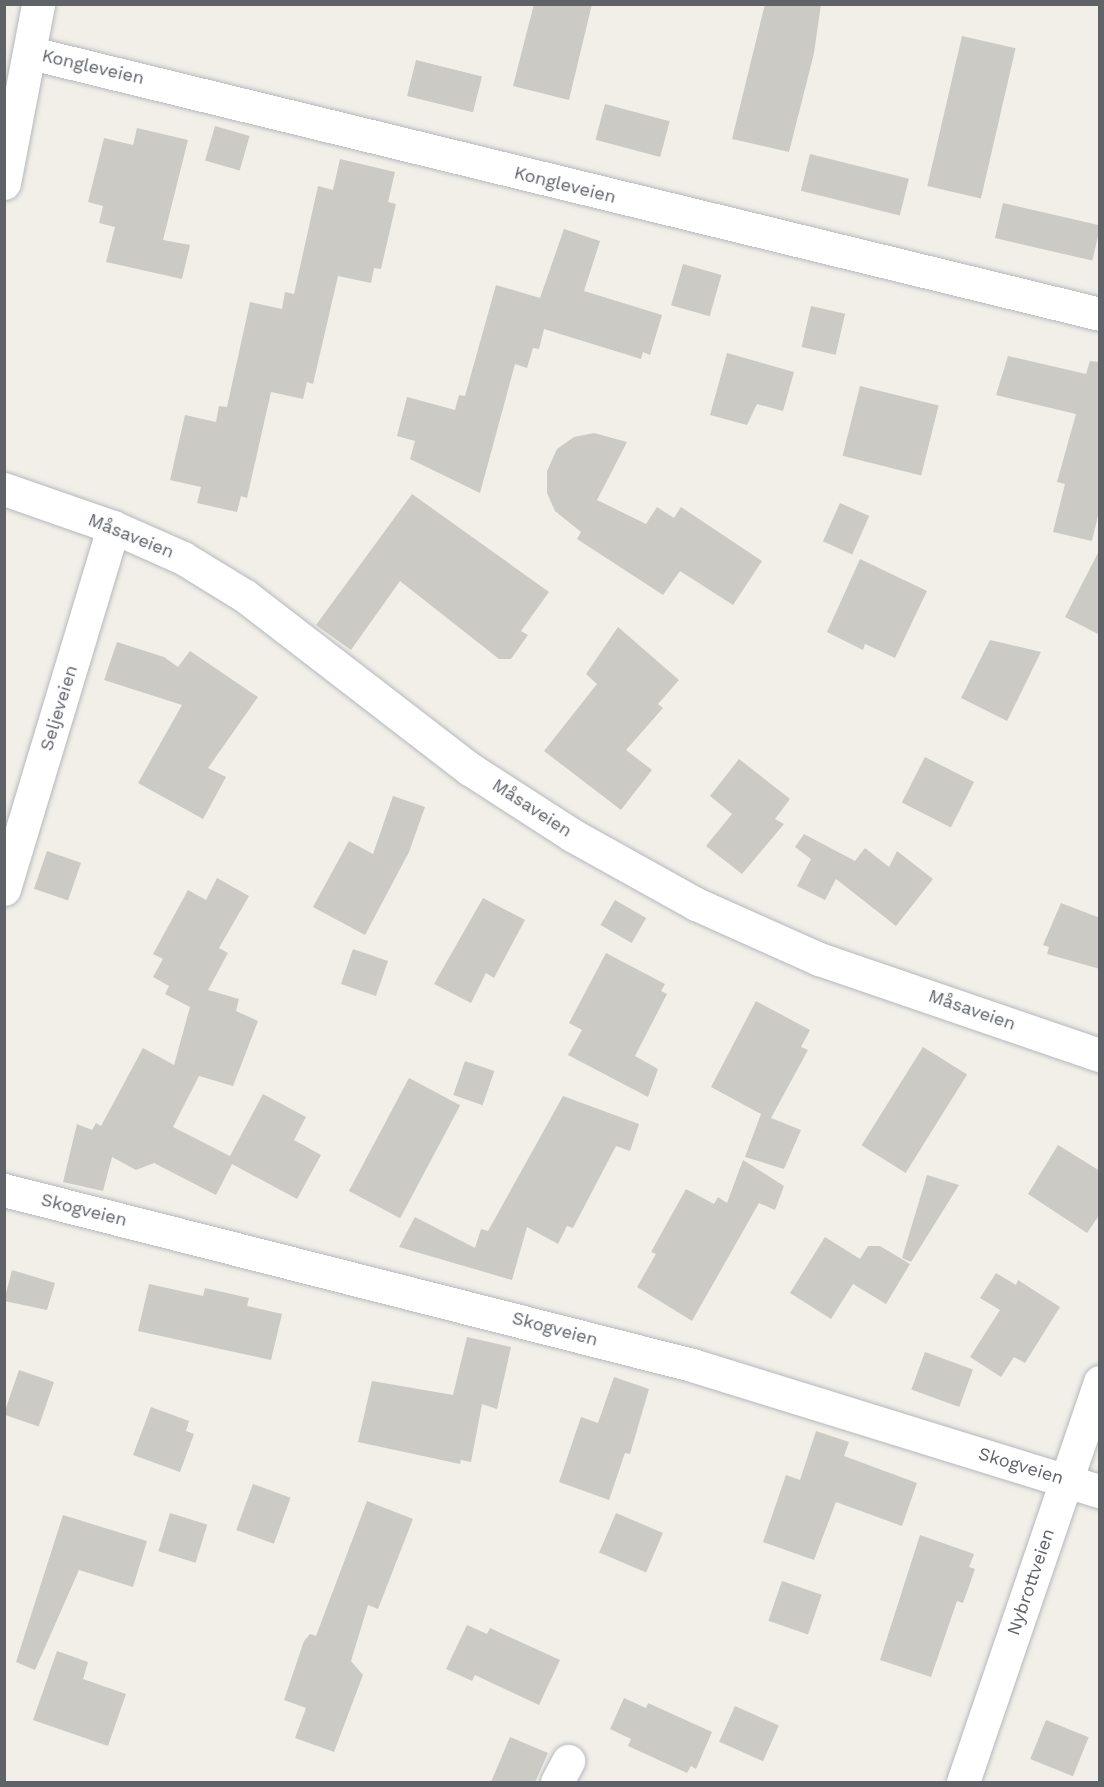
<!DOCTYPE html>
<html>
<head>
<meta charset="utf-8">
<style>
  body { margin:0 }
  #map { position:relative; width:1104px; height:1787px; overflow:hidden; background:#f1efe8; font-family:"Work Sans",sans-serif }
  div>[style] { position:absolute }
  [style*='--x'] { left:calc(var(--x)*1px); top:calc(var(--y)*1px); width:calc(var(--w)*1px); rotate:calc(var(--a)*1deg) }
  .building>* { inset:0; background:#cccac5; transform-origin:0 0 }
  .roads { filter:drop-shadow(0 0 2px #b5b8bc) drop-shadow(0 0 2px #b5b8bc) }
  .minor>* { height:33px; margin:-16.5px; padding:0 16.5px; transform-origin:16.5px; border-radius:16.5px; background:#fff }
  span { translate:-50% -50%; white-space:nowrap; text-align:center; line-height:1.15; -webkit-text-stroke:4.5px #fff; paint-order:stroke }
  .street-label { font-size:18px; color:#5f6368 }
  .frame { position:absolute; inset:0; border:6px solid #5f6368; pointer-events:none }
</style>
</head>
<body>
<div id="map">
  <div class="building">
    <i style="clip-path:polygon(534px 4px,592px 4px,569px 100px,513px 86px)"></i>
    <i style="clip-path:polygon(765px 4px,821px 4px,814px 53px,789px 152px,732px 139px)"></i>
    <i style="left:962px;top:36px;width:55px;height:154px;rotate:13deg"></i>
    <i style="left:416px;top:60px;width:68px;height:37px;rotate:14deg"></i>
    <i style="left:605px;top:104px;width:67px;height:37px;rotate:15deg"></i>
    <i style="left:215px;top:126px;width:36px;height:36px;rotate:16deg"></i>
    <i style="clip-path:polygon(137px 128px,188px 140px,163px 240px,190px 245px,182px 279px,106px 262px,115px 227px,99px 223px,103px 206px,88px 202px,104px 138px,133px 145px)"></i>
    <i style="left:810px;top:154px;width:102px;height:38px;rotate:14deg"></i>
    <i style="clip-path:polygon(340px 159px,395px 172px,388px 202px,396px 204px,381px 269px,374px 268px,371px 283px,338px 276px,313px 384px,307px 382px,303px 399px,271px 392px,247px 498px,241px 496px,237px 512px,197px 503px,201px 487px,170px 480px,185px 415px,216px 422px,219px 406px,227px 407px,250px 302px,282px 309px,285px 292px,294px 294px,318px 186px,333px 190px)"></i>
    <i style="left:1003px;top:203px;width:100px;height:36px;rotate:13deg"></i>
    <i style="clip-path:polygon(564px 229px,600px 241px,584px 291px,662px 315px,650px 355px,643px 352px,641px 359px,544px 329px,539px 349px,533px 348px,527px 368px,515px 364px,480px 493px,410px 459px,415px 441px,397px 436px,407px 397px,455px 410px,459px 395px,465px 396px,496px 285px,540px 298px)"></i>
    <i style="left:683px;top:264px;width:40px;height:43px;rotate:16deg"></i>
    <i style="left:811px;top:306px;width:35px;height:42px;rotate:13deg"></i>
    <i style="clip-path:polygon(727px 353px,794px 372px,783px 411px,757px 404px,747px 425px,710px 415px)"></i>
    <i style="clip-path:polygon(1008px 356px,1086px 374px,1090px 361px,1100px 362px,1100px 507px,1092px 541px,1053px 532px,1065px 484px,1057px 482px,1076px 414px,996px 395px)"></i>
    <i style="left:860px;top:386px;width:81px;height:72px;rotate:14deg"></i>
    <i style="clip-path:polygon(594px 433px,627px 442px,597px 500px,646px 524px,657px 507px,674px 518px,681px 507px,762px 561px,733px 605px,680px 571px,663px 595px,577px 539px,581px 532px,555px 511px,547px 493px,547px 471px,557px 449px,574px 437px)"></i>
    <i style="clip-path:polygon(412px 494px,549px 592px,521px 631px,528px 635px,511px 659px,499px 659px,400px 581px,351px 650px,316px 625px)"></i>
    <i style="left:840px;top:503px;width:32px;height:42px;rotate:24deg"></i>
    <i style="clip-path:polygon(1100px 549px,1100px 635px,1065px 617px)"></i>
    <i style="clip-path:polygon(860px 559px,927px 591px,895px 658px,865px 644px,863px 650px,827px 632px)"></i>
    <i style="clip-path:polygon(618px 627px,679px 680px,658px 704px,663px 708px,626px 750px,652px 770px,621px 810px,544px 751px,597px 684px,586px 674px)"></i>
    <i style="clip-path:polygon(990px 640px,1041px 652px,1007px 721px,961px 698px)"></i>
    <i style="clip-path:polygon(117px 642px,164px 657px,178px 667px,190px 651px,258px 697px,208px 768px,226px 777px,203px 819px,138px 783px,182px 705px,104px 680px)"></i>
    <i style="left:925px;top:757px;width:55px;height:51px;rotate:27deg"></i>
    <i style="clip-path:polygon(739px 759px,790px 799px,775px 819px,784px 824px,742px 874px,706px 846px,732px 814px,710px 796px)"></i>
    <i style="clip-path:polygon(393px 796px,425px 807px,409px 852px,365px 935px,313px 907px,349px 841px,373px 854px)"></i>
    <i style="clip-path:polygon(804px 834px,855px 861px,865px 848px,889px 867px,897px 851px,933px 879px,896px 926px,836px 879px,825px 900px,797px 886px,811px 859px,795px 847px)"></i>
    <i style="left:47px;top:851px;width:36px;height:40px;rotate:19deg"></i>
    <i style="clip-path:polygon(217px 878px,249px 896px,219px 948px,228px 953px,208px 990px,239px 999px,236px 1011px,258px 1021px,233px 1086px,199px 1076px,173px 1127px,230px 1156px,263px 1094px,306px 1117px,294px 1140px,321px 1155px,297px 1199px,232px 1164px,216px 1195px,154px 1163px,136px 1170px,112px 1157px,103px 1191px,63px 1182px,77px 1124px,92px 1130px,96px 1123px,101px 1126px,143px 1048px,174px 1065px,190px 1007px,165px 994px,169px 986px,153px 977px,163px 959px,153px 954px,188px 890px,206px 900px)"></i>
    <i style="clip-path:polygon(483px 898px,525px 920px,494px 978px,486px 973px,471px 1003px,434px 984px)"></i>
    <i style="left:615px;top:900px;width:36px;height:29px;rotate:30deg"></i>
    <i style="clip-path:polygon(1061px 903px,1100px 918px,1100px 969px,1047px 954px,1049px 947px,1043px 945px)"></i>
    <i style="left:353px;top:949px;width:37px;height:37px;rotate:19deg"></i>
    <i style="clip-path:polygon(606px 953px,665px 984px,661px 991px,667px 994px,635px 1056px,658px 1069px,648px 1097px,568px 1055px,582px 1030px,569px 1023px)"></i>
    <i style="clip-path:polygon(756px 1001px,810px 1030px,801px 1047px,808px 1050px,771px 1118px,801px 1130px,784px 1169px,745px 1157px,761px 1114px,711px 1087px)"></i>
    <i style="left:923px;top:1047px;width:52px;height:116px;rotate:32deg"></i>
    <i style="left:465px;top:1061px;width:31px;height:36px;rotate:19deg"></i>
    <i style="left:409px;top:1078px;width:58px;height:128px;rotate:28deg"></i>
    <i style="clip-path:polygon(563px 1096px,639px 1124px,630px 1151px,616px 1146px,573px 1228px,567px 1226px,558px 1244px,527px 1227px,512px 1280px,399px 1247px,415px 1217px,475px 1248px,481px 1229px,488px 1231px)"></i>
    <i style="clip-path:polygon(1058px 1145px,1100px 1171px,1100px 1214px,1087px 1233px,1028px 1194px)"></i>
    <i style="clip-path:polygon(743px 1160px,784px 1186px,775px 1210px,759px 1203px,692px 1321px,637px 1287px,656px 1254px,651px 1252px,686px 1189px,714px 1204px,718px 1197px,727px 1203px)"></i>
    <i style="clip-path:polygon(927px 1175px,959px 1185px,911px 1262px,902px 1258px)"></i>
    <i style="clip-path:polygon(825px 1237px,860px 1259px,868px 1246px,880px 1246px,910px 1264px,886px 1304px,853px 1284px,831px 1319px,790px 1293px)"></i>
    <i style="clip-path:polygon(12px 1270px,55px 1283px,47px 1310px,4px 1301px)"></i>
    <i style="clip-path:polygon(996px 1273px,1016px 1285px,1018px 1280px,1060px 1307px,1025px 1363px,1014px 1357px,1001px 1377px,970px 1357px,1000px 1310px,980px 1298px)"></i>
    <i style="clip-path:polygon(149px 1284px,203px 1296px,205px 1288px,249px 1298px,247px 1306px,282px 1314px,271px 1360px,138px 1331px)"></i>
    <i style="clip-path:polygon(467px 1337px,511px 1347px,497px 1409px,482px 1404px,471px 1462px,461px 1460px,460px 1464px,358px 1442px,372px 1381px,453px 1395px)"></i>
    <i style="left:925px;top:1352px;width:51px;height:40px;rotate:20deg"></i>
    <i style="left:19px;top:1370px;width:37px;height:47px;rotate:19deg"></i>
    <i style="clip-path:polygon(614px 1377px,649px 1389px,630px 1454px,625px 1453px,609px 1500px,559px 1482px,581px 1417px,598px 1423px)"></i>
    <i style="clip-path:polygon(151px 1407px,189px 1421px,186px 1431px,194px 1434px,180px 1472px,133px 1455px)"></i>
    <i style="clip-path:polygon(816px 1431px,849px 1442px,844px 1456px,917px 1483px,902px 1526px,836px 1502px,814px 1560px,763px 1542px,786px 1475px,800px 1480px)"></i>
    <i style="left:253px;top:1484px;width:40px;height:49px;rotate:20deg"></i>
    <i style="clip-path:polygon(367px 1501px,413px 1519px,378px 1609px,368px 1605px,351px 1661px,363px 1675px,334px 1752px,295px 1738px,306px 1708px,284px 1700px,304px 1641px,310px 1634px,316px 1636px)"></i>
    <i style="left:170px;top:1513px;width:39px;height:40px;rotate:17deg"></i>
    <i style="left:616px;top:1513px;width:51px;height:43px;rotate:23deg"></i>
    <i style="clip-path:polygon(63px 1515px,147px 1541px,133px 1587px,79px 1570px,35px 1670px,16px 1662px)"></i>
    <i style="clip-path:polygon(920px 1535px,974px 1554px,969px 1567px,975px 1569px,963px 1603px,957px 1601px,931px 1677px,880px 1660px)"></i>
    <i style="left:782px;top:1581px;width:42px;height:42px;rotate:19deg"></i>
    <i style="clip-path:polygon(467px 1625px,487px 1634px,490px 1628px,560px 1660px,539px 1705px,475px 1675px,472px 1681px,446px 1669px)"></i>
    <i style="clip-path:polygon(57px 1651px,88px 1662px,83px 1679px,126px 1694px,108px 1746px,33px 1720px)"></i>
    <i style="clip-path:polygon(624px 1698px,646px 1708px,648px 1703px,712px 1732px,696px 1769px,691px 1766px,687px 1773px,628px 1746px,631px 1739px,610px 1729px)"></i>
    <i style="left:735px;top:1706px;width:48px;height:39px;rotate:24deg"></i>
    <i style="left:1046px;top:1720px;width:46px;height:42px;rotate:22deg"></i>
    <i style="clip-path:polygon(510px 1737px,548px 1753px,535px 1782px,491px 1782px)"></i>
  </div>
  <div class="roads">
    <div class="minor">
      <i style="--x:31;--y:53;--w:1100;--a:13.72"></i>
      <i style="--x:4;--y:183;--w:182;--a:-79.2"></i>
      <i style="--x:4;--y:489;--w:115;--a:19.2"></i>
      <i style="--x:113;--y:527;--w:77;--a:23.9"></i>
      <i style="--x:183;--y:558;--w:73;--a:31.5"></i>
      <i style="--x:245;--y:596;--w:284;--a:37.6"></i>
      <i style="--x:470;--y:769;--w:121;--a:32.9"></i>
      <i style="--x:572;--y:835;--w:142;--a:29.1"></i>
      <i style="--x:696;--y:904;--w:135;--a:24.1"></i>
      <i style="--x:819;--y:959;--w:297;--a:18.9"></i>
      <i style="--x:4;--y:889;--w:378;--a:-73.2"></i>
      <i style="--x:4;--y:1190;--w:710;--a:14.27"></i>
      <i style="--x:692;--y:1365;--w:427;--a:17.2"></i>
      <i style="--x:557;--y:1782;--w:24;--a:-62"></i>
      <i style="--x:963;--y:1782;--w:423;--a:-71.1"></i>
    </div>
  </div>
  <div class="street-label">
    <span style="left:93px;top:67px;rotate:13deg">Kongleveien</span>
    <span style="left:565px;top:185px;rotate:14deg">Kongleveien</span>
    <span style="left:131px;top:536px;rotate:22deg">Måsaveien</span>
    <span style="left:59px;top:708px;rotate:-73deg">Seljeveien</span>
    <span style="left:532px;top:808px;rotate:33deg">Måsaveien</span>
    <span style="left:972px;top:1010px;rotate:19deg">Måsaveien</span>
    <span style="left:84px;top:1210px;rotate:14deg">Skogveien</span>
    <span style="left:555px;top:1329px;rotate:15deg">Skogveien</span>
    <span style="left:1021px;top:1466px;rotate:17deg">Skogveien</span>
    <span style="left:1031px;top:1582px;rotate:-71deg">Nybrottveien</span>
  </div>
  <div class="frame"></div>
</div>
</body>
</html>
